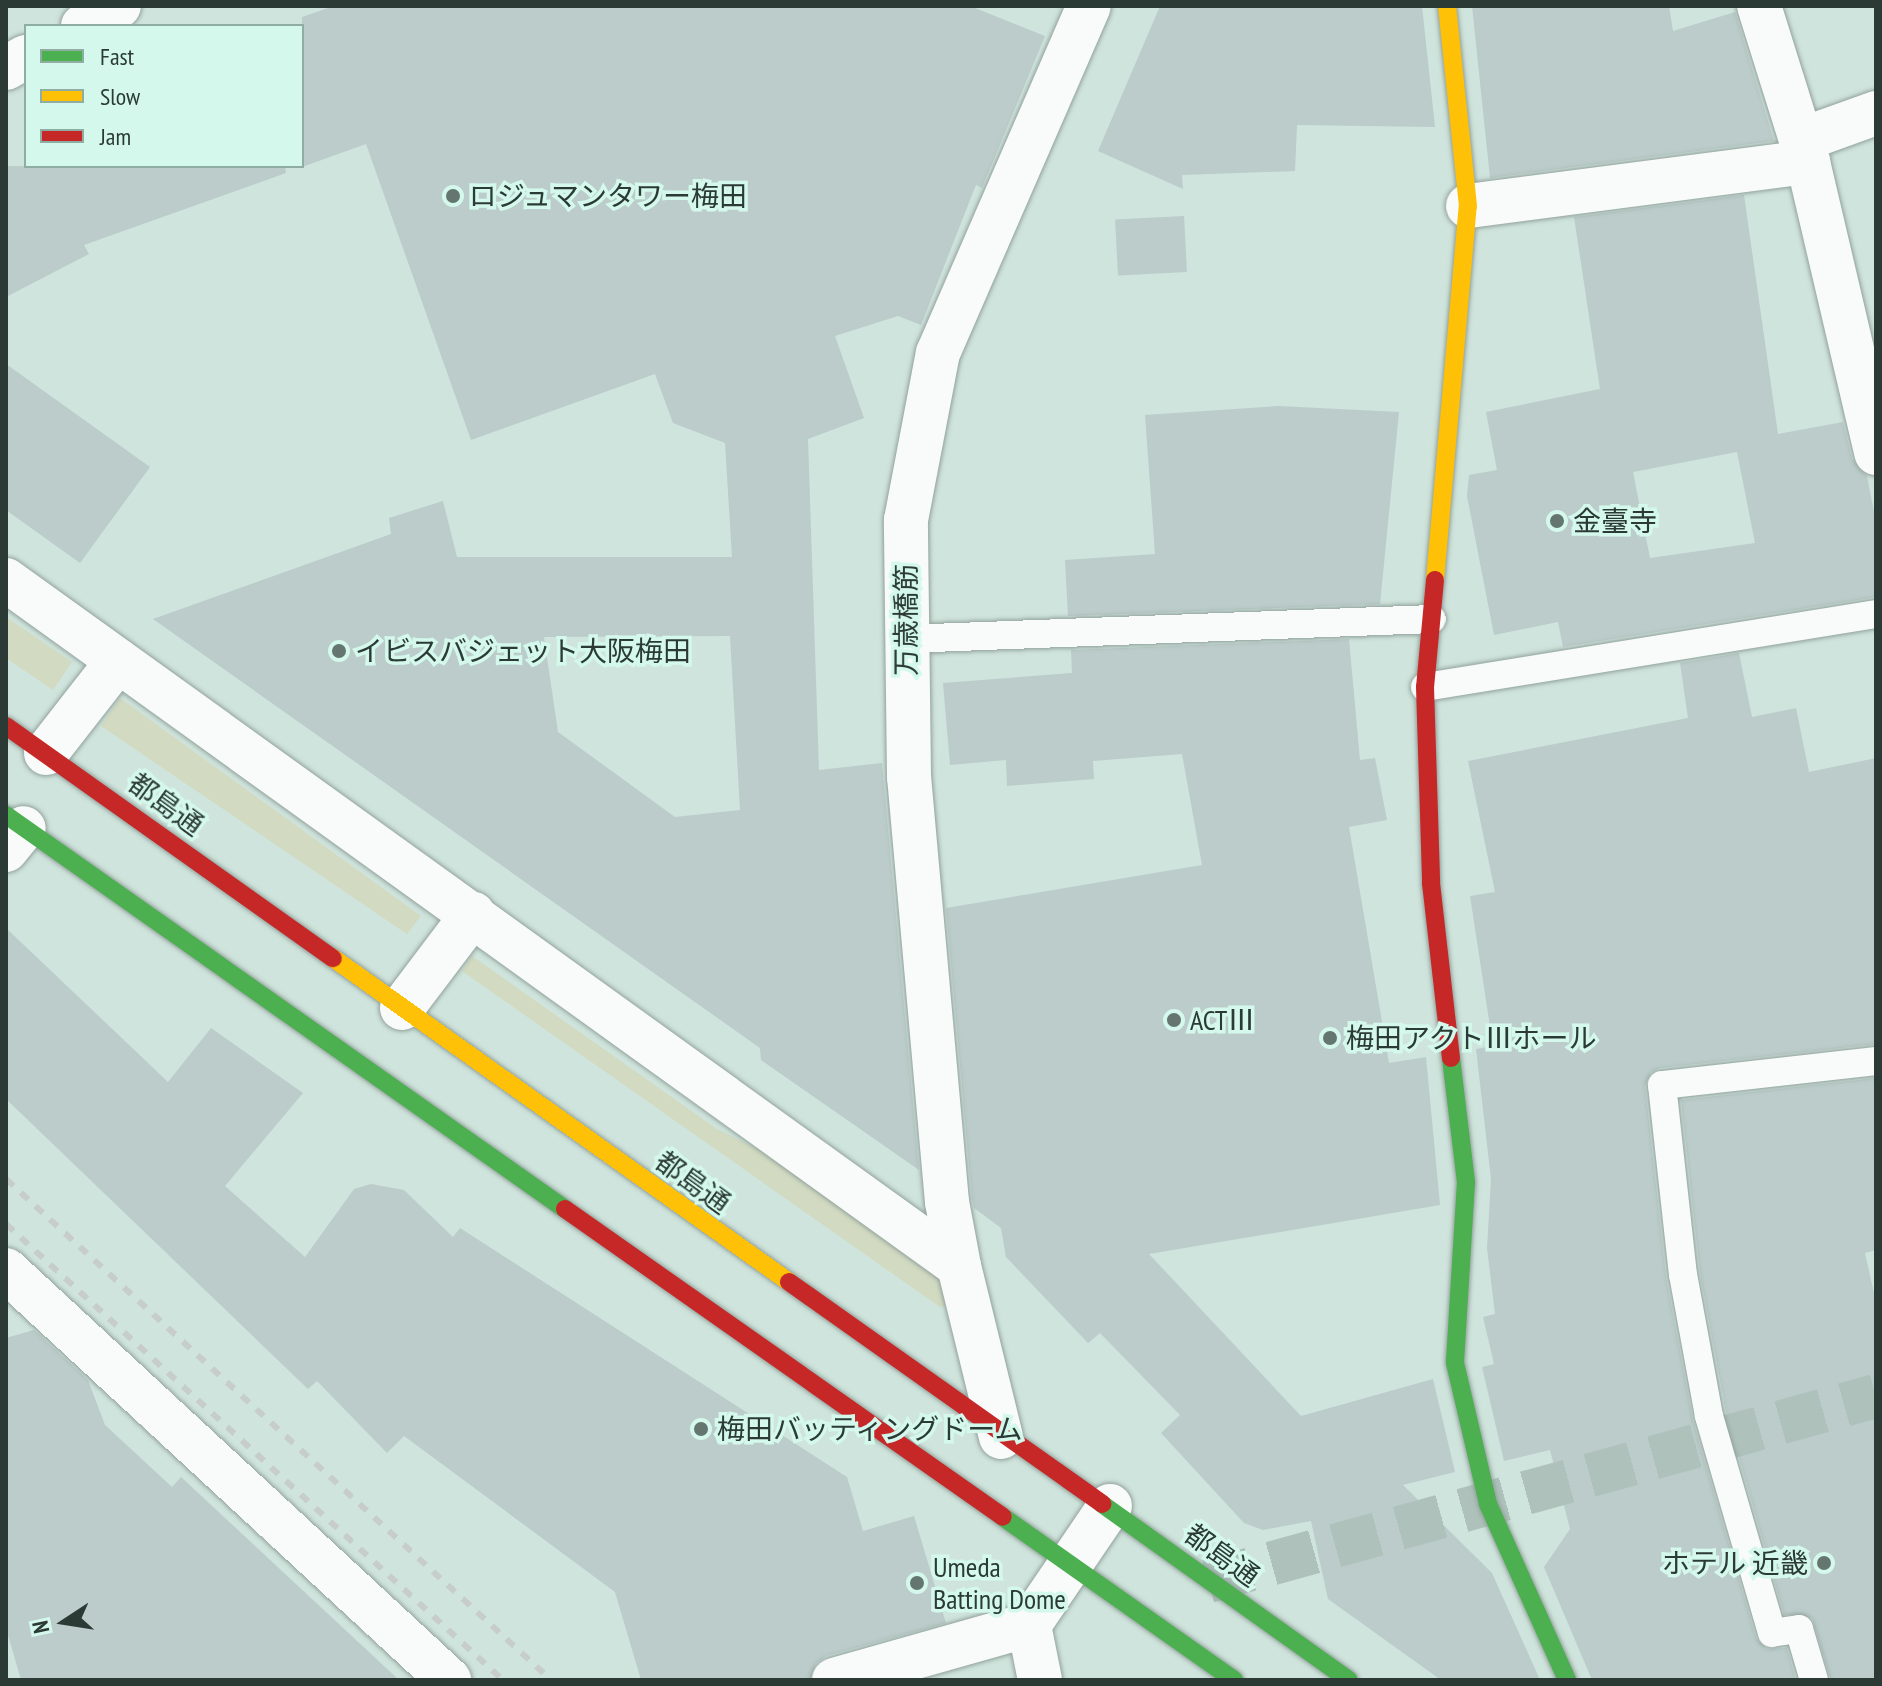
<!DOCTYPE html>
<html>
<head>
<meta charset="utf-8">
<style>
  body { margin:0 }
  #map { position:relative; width:1882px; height:1686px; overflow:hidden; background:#cfe4dc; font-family:"PT Sans Narrow","Noto Sans JP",sans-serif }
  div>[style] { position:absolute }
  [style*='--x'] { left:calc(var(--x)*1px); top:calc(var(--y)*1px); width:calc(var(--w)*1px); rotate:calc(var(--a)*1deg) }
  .green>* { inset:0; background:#d2dac1 }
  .building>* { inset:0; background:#bbccca; transform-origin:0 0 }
  .street-tunnel>* { height:44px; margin-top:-22px; transform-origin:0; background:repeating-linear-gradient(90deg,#aec2bb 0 44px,transparent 0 66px) }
  .roads { filter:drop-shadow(0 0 2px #92a29c) drop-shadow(0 0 2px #92a29c) }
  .lane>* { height:28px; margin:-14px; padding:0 14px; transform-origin:14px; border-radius:14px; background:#f8fbfa }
  .street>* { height:44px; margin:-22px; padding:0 22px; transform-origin:22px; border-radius:22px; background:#f8fbfa }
  .fast>* { height:18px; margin:-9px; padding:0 9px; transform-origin:9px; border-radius:9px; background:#4caf50 }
  .slow>* { height:18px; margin:-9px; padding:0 9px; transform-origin:9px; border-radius:9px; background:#ffc107 }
  .jam>* { height:18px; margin:-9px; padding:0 9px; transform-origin:9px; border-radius:9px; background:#c62828 }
  .rail>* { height:6px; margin-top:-3px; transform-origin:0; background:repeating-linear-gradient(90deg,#c6cdca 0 10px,transparent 0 20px) }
  .dots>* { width:22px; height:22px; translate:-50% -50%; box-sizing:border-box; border:4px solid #d4f9ec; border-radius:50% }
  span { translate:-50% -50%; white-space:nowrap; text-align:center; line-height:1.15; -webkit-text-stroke:7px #d4f9ec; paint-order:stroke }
  .poi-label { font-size:28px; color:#2b3a35 }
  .left { translate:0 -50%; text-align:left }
  .right { translate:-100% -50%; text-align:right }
  .street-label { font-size:28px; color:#2b3a35 }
  .frame { position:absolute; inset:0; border:8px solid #2b3a35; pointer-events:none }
  .legend { position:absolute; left:24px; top:24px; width:280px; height:144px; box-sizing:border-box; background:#d4f9ec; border:2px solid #90ada3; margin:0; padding:10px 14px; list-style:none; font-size:24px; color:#2b3a35 }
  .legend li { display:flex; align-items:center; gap:16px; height:40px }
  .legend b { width:40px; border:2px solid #90ada3 }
  .north { position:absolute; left:24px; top:1582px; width:80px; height:80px; -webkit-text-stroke:6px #d4f9ec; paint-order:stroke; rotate:258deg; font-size:22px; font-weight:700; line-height:32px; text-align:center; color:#2b3a35 }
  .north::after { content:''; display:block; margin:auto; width:28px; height:36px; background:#2b3a35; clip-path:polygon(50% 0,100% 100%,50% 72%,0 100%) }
</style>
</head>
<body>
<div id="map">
  <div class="green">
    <i style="clip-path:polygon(6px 617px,72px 662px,53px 690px,6px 658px)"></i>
    <i style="clip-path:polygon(120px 698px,421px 916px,407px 934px,101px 726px)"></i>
    <i style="clip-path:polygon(472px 956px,717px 1129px,785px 1162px,925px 1260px,945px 1285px,948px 1306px,940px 1307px,462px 971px)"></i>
  </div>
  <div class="building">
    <i style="clip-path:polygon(evenodd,334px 6px,970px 6px,1045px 36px,982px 188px,976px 185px,921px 325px,898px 316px,835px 336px,864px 418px,808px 439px,819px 770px,882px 763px,919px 1170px,761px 1060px,760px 1048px,153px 619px,391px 534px,389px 518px,443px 501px,457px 557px,732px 557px,725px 443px,673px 423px,655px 374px,471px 440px,366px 144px,302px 167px,302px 17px,334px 6px,730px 636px,740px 810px,675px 817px,558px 732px,544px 637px,730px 636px)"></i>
    <i style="clip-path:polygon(1160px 6px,1422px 6px,1435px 127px,1297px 125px,1295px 171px,1182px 175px,1183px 189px,1098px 151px)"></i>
    <i style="clip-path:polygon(1472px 6px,1669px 6px,1673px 31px,1735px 12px,1774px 141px,1490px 178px)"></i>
    <i style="clip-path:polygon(6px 166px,285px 166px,286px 173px,84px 245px,89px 254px,6px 297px)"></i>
    <i style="clip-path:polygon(evenodd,1744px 195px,1778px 434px,1843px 422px,1852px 459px,1867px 476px,1876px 522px,1876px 597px,1563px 647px,1558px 622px,1494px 635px,1467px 496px,1469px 475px,1497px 470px,1486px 412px,1600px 389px,1574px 217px,1744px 195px,1737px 452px,1755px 543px,1650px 558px,1633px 472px,1737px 452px)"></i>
    <i style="left:1184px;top:216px;width:56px;height:69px;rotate:87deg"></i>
    <i style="clip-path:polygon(6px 364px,150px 467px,80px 563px,6px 510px)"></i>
    <i style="clip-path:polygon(1278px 406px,1399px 412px,1380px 604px,1068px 616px,1065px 560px,1155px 554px,1145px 415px)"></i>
    <i style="clip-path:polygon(1349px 639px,1360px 760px,1375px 758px,1387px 820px,1349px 827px,1389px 1063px,1426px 1057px,1440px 1205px,1149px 1254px,1301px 1416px,1433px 1379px,1455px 1472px,1403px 1485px,1492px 1573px,1540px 1680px,1441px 1680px,1328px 1599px,1311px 1521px,1263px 1530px,1244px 1523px,1161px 1433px,1180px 1415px,1100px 1333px,1088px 1343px,1006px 1257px,1001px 1228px,974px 1208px,972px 1199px,946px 908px,1202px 865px,1182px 754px,1093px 761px,1094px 779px,1007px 786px,1006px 760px,950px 765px,943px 683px,1072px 673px,1071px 650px)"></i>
    <i style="clip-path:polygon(1739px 653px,1752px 717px,1796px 708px,1809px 772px,1876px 758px,1876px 1044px,1660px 1068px,1651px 1072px,1645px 1086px,1666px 1277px,1693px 1421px,1756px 1638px,1767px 1649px,1787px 1648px,1796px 1680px,1592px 1680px,1544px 1567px,1570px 1529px,1550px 1450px,1504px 1461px,1482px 1367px,1494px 1364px,1483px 1317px,1495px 1314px,1487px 1248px,1491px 1179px,1476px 1049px,1493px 1046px,1470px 896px,1495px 892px,1468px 761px,1688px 718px,1680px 663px)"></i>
    <i style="clip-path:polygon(6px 928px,168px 1082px,211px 1028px,303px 1093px,225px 1186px,305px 1257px,354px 1189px,371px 1184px,404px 1190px,453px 1237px,460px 1228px,847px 1477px,863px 1531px,914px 1516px,946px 1623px,826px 1656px,816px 1663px,810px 1680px,641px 1680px,615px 1592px,404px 1436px,387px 1453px,317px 1381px,308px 1389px,6px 1099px)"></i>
    <i style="clip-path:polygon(1876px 1078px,1876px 1250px,1865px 1253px,1876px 1302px,1876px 1680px,1831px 1680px,1812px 1618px,1784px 1614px,1726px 1412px,1700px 1273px,1681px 1100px)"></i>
    <i style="clip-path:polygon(34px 1330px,88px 1380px,105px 1425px,172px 1487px,181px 1477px,399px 1680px,21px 1680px,6px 1628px,6px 1338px)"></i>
  </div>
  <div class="street-tunnel">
    <i style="--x:1208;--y:1581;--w:693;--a:-15.48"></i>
  </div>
  <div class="roads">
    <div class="lane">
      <i style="--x:905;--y:639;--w:527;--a:-2.17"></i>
      <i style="--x:1425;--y:687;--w:457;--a:-9.2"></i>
      <i style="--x:1814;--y:1680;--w:53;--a:-106.4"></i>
      <i style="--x:1799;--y:1629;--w:27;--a:172"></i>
      <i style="--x:1772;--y:1633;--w:226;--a:-106.2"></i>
      <i style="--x:1709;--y:1416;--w:143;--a:-100.4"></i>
      <i style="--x:1683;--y:1275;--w:191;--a:-96.3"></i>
      <i style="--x:1662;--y:1085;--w:215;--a:-6.4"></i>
    </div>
    <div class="street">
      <i style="--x:1759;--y:6;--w:164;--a:72.6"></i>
      <i style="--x:1808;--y:162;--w:299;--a:76.8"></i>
      <i style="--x:83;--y:26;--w:41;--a:-29.1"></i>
      <i style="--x:6;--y:68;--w:23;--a:-29"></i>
      <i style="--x:1801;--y:140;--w:80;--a:-19.8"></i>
      <i style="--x:1468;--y:206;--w:343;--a:-7.4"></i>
      <i style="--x:6;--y:580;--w:1174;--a:35.75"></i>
      <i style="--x:959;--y:1266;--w:176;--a:76.2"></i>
      <i style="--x:46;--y:753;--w:117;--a:-52"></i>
      <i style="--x:6;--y:850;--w:28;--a:-51"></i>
      <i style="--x:402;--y:1008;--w:118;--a:-52.9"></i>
      <i style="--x:959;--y:1266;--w:65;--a:-100.6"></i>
      <i style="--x:947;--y:1202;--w:427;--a:-95.1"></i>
      <i style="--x:909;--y:777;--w:257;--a:-90.7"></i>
      <i style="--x:906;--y:520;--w:170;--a:-79.2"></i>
      <i style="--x:938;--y:353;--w:378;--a:-66.5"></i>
      <i style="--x:6;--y:1270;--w:604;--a:42.78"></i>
      <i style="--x:1029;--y:1625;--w:144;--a:-55.8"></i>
      <i style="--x:1029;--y:1625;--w:56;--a:78.7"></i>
      <i style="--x:834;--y:1680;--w:203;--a:-15.8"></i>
    </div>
    <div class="fast">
      <i style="--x:6;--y:815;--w:684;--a:35.18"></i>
      <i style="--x:1451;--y:1058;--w:125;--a:83.1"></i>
      <i style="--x:1466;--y:1182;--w:181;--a:93.5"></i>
      <i style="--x:1455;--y:1363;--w:145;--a:76.8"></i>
      <i style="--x:1488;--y:1504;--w:193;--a:65.8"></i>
      <i style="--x:1102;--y:1504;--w:303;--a:35.5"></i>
      <i style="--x:1003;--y:1517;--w:283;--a:35.2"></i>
    </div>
    <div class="slow">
      <i style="--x:1435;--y:580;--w:375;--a:-85"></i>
      <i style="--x:1468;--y:206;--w:201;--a:-96"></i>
      <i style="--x:333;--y:958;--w:559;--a:35.39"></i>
    </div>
    <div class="jam">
      <i style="--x:1435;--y:580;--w:107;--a:95.3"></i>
      <i style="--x:1425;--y:687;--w:196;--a:88.2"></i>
      <i style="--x:1431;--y:883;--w:176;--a:83.5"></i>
      <i style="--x:6;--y:726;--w:401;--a:35.4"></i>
      <i style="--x:565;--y:1209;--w:535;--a:35.11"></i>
      <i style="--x:789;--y:1282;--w:384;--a:35.3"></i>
    </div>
  </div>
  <div class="rail">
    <i style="--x:6;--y:1179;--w:740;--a:42.59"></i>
    <i style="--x:6;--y:1224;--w:674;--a:42.54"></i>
  </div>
  <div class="dots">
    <i style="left:453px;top:196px;background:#64766f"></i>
    <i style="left:1557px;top:521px;background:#64766f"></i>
    <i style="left:339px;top:651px;background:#64766f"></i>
    <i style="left:1174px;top:1020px;background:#64766f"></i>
    <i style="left:1330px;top:1038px;background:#64766f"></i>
    <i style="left:701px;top:1429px;background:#64766f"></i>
    <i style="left:1824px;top:1563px;background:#64766f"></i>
    <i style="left:917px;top:1583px;background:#64766f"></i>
  </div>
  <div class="poi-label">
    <span class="left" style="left:469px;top:196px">ロジュマンタワー梅田</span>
    <span class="left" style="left:1573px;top:521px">金臺寺</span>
    <span class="left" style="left:355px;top:651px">イビスバジェット大阪梅田</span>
    <span class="left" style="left:1190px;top:1020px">ACTⅢ</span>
    <span class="left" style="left:1346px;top:1038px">梅田アクトⅢホール</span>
    <span class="left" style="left:717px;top:1429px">梅田バッティングドーム</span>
    <span class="right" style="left:1808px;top:1563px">ホテル 近畿</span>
    <span class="left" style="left:933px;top:1583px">Umeda<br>Batting Dome</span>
  </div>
  <div class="street-label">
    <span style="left:906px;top:620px;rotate:-90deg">万歳橋筋</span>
    <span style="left:166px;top:804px;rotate:36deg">都島通</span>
    <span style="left:693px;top:1182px;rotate:36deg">都島通</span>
    <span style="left:1222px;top:1555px;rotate:36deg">都島通</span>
  </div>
  <div class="frame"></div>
  <ul class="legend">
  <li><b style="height:10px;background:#4caf50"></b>Fast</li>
  <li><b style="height:10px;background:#ffc107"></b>Slow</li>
  <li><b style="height:10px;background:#c62828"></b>Jam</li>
  </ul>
  <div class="north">N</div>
</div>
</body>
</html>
